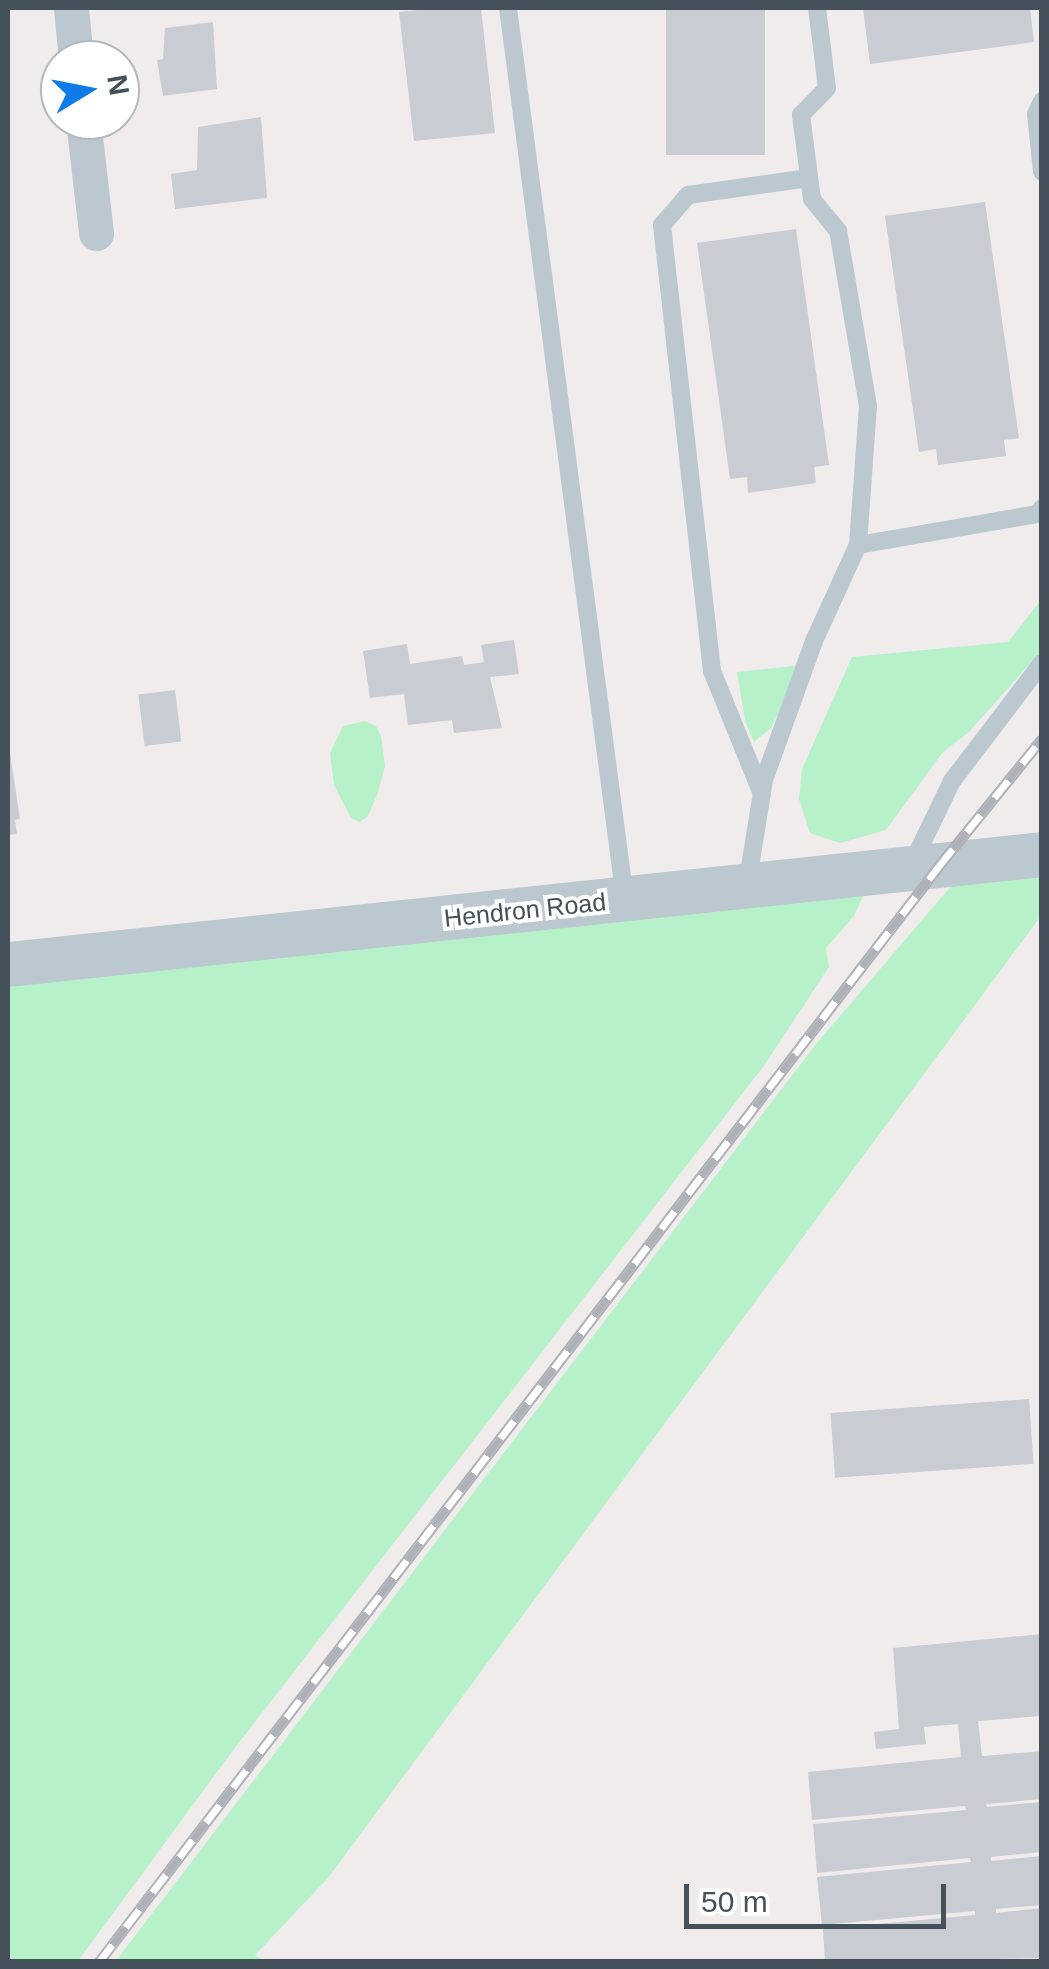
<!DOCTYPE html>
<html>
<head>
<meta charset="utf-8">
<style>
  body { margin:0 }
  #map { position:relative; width:1049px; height:1969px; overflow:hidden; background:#f0ecec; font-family:Arial,sans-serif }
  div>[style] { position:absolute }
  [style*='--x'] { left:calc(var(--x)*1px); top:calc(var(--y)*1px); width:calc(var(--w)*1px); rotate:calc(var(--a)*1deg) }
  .green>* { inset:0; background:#b7f1ca }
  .building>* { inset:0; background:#c9ccd2; transform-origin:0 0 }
  .service>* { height:18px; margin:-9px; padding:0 9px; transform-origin:9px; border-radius:9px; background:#bcc8d0 }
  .minor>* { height:35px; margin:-17.5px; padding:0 17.5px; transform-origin:17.5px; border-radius:17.5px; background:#bcc8d0 }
  .tertiary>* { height:45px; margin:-22.5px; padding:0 22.5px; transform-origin:22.5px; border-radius:22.5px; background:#bcc8d0 }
  .rail>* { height:11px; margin-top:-5.5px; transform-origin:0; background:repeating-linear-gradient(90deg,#fff 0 22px,#aeb2b8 0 44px); box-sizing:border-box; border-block:2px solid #aeb2b8 }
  span { translate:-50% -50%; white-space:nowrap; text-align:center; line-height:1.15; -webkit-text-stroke:8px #fff; paint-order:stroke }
  .street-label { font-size:25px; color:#44515b }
  .frame { position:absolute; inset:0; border:10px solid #44515b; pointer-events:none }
  .north { position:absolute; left:40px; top:40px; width:100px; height:100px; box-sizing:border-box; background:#fff; border:2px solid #b4b9bd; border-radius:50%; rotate:80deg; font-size:28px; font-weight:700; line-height:40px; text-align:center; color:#44515b }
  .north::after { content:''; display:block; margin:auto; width:35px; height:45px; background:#0e7be8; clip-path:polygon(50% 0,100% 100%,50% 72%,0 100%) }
  .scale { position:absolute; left:684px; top:1884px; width:262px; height:45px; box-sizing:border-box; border:5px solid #44515b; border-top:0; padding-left:12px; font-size:30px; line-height:35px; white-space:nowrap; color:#44515b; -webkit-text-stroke:8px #fff; paint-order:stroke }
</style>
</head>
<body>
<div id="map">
  <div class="green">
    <i style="clip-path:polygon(1041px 600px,1041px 651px,969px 732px,943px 752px,886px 830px,840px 843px,810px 833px,799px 799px,802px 769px,852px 657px,1008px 642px)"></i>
    <i style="clip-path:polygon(803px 665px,771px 728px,754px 742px,745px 721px,737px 672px)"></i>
    <i style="clip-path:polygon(365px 721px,376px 726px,381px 736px,385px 766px,378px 793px,368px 816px,360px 822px,351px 818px,334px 785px,330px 753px,343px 726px)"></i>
    <i style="clip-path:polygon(1041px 870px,1041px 916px,328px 1878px,255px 1955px,264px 1961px,115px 1962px,816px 1044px,958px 878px)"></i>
    <i style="clip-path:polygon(864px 894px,854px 916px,826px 948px,829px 967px,763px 1067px,234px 1749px,78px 1961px,8px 1961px,8px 979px)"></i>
  </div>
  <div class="building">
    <i style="clip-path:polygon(438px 8px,481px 8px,495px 133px,414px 141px,399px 12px)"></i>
    <i style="left:666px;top:8px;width:99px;height:147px"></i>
    <i style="clip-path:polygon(863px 8px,1030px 8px,1034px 42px,870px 64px)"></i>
    <i style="clip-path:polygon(213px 22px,217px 89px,163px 96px,157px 60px,163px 59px,165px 28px)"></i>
    <i style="clip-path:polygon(261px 117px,267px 198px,175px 209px,171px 174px,197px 170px,198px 127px)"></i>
    <i style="clip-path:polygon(985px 202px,1019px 438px,1004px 440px,1006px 456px,938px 465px,936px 449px,919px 452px,885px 216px)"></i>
    <i style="clip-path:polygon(796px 229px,829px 465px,814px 467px,816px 483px,748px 493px,747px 477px,730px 479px,697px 243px)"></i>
    <i style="clip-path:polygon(514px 640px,519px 674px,490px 677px,502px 728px,454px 733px,452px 720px,408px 725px,404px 694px,370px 698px,363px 651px,407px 644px,410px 664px,462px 656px,464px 665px,484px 662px,481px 645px)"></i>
    <i style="left:175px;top:690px;width:52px;height:37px;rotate:83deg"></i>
    <i style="clip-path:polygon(8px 739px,20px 819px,15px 820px,17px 834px,8px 835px)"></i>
    <i style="left:1029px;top:1399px;width:65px;height:199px;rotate:86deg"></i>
    <i style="clip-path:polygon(1042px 1634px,1042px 1716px,978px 1721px,982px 1756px,1042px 1751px,1042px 1799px,986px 1804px,987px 1807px,1042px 1802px,1042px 1852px,991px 1857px,991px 1861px,1042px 1856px,1042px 1905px,996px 1909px,996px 1913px,1042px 1908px,1042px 1958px,825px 1962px,823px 1929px,975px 1915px,975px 1911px,822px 1925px,817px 1877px,971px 1862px,970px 1858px,817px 1873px,813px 1824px,966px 1810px,965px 1806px,812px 1820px,808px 1772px,961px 1757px,958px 1724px,924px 1727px,926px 1744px,876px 1749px,874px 1732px,899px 1729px,893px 1648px)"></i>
  </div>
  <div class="service">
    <i style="--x:508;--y:8;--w:899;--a:82.52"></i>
    <i style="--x:1042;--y:101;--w:14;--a:115"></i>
    <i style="--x:1036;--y:114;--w:58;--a:84.1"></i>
    <i style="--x:858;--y:545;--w:182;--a:-9.8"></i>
    <i style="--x:1037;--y:514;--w:8;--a:-50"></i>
    <i style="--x:762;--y:794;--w:133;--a:-112.1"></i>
    <i style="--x:712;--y:671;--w:449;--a:-96.4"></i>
    <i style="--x:662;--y:225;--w:40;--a:-49"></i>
    <i style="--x:688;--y:195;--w:122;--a:-8"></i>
    <i style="--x:912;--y:864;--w:92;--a:-64.3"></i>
    <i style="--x:952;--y:781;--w:148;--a:-52.7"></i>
    <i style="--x:747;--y:885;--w:106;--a:-80.8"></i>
    <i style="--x:764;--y:780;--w:148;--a:-70.2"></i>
    <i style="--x:814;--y:641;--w:106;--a:-65.4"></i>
    <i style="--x:858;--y:545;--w:139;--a:-85.9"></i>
    <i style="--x:868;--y:406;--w:178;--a:-99.7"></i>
    <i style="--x:838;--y:231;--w:41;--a:-129.1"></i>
    <i style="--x:812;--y:199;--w:85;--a:-97.5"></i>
    <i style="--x:801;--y:115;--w:37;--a:-46"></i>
    <i style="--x:827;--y:88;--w:81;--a:-97.1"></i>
  </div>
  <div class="minor">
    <i style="--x:71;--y:8;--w:52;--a:84.5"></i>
    <i style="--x:83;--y:120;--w:114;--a:83.4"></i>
  </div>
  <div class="tertiary">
    <i style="--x:8;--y:964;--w:1040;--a:-6.07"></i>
  </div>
  <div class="rail">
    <i style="--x:99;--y:1962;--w:1381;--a:-52.53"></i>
    <i style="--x:939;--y:866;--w:164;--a:-51"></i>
  </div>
  <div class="street-label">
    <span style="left:525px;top:910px;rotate:-6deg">Hendron Road</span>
  </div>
  <div class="frame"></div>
  <div class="north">N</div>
  <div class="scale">50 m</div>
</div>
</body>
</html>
